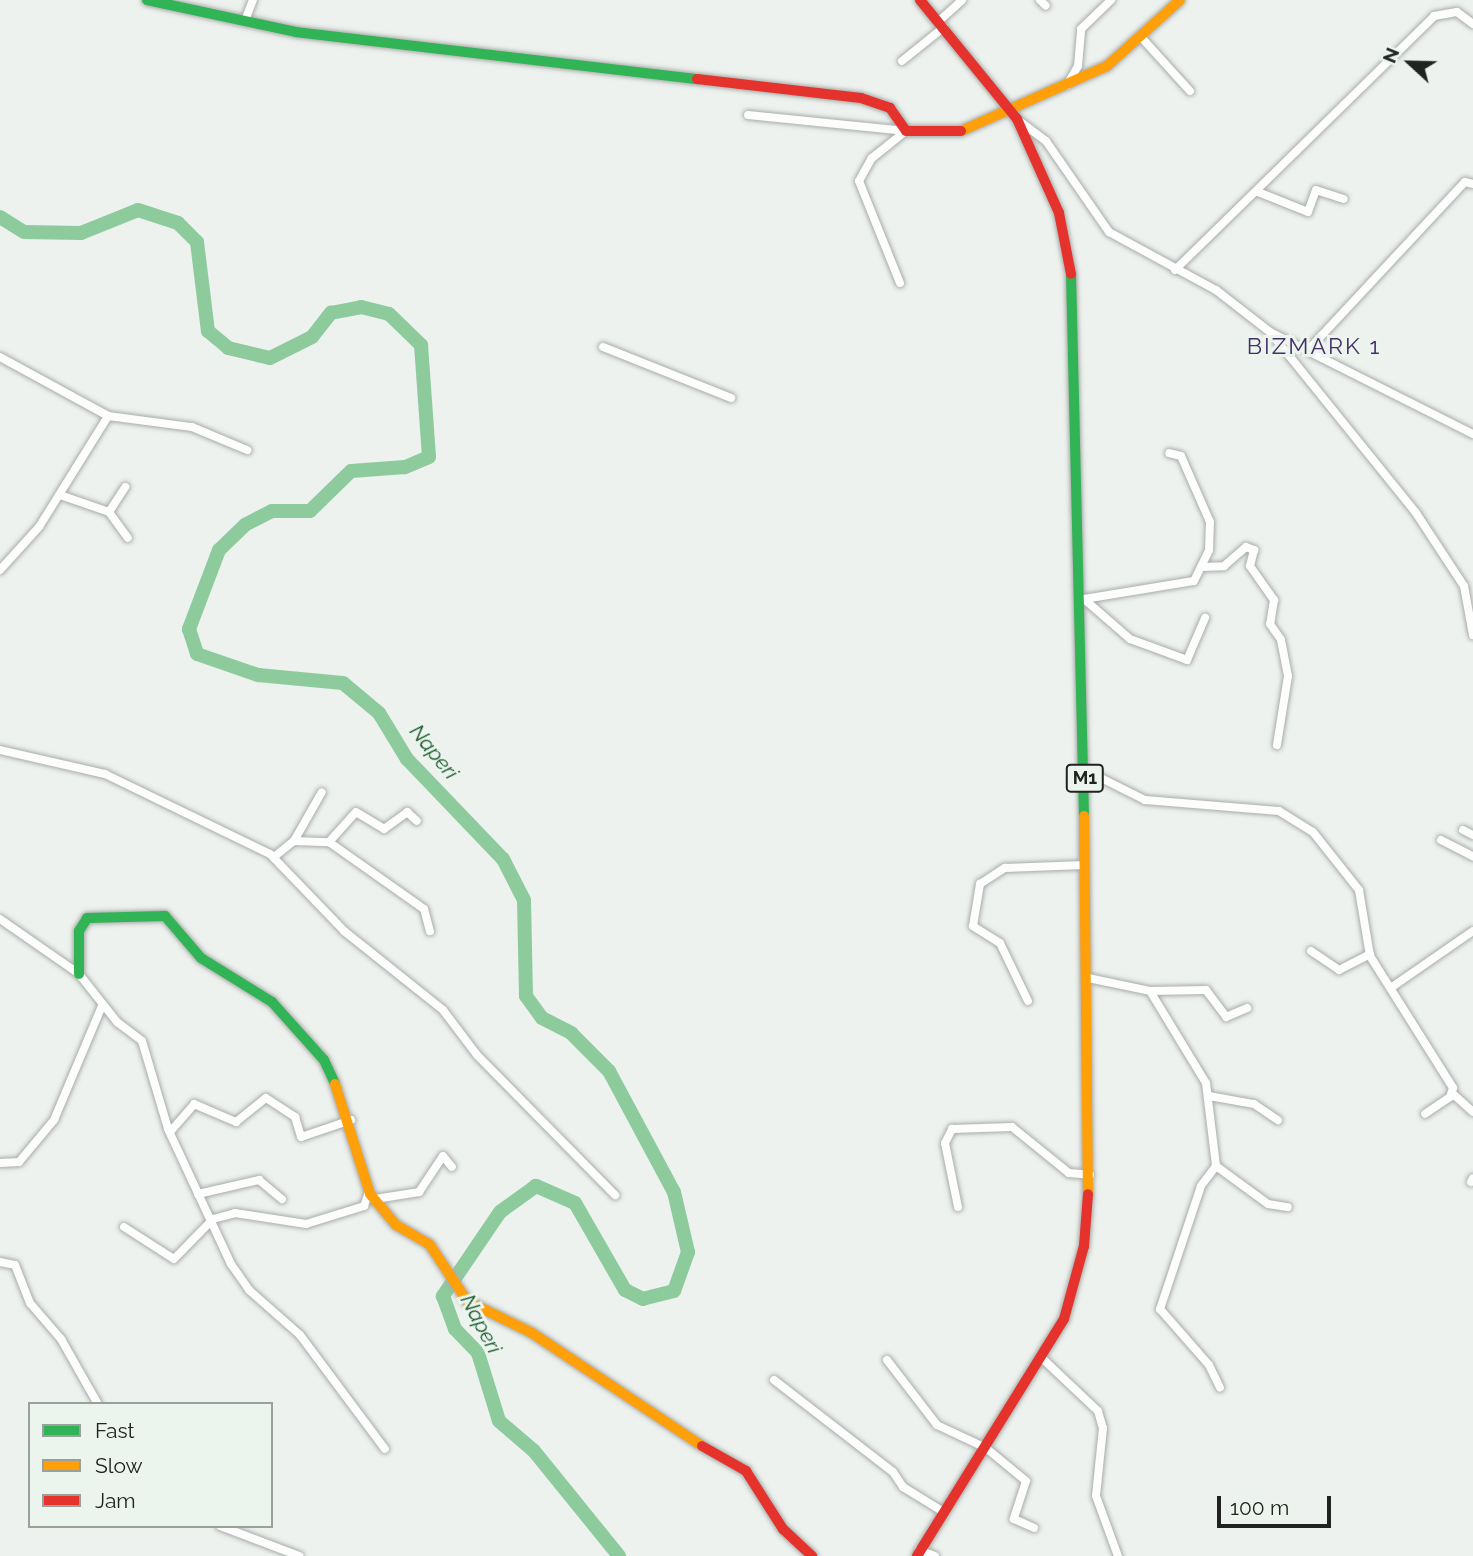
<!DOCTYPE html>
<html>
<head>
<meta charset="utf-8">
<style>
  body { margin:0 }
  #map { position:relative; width:1473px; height:1556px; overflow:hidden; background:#edf2ee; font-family:Raleway,sans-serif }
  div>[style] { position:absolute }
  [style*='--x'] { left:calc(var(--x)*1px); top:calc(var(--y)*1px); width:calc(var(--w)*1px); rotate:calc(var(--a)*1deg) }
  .river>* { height:14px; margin:-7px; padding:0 7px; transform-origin:7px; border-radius:7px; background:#8dcb9d }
  .roads { filter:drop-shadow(0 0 2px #a9aca9) drop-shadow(0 0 2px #a9aca9) }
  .street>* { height:8px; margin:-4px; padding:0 4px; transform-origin:4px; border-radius:4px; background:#fcfdfc }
  .fast>* { height:10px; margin:-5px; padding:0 5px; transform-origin:5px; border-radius:5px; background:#30b455 }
  .slow>* { height:10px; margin:-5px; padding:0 5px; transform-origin:5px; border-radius:5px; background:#ff9f0a }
  .jam>* { height:10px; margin:-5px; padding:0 5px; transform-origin:5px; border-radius:5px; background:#e5322d }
  span { translate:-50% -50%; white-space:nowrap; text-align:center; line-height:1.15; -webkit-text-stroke:6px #ebf4ed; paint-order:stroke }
  .shield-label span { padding:2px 5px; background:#ebf4ed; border:2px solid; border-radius:5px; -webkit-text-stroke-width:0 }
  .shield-label { font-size:18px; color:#202320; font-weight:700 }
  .water-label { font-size:21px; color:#1a572d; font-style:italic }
  .quarter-label { font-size:23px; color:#472f69; letter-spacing:2px }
  .legend { position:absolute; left:28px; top:1402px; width:245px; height:126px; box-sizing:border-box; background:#ebf4ed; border:2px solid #9aa09b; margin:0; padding:9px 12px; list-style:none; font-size:21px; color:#202320 }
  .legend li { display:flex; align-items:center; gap:14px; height:35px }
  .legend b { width:35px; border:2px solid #9aa09b }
  .north { position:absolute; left:1375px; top:28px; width:70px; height:70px; -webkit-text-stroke:5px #ebf4ed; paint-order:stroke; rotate:292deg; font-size:19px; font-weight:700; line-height:28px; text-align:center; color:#202320 }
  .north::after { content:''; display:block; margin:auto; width:24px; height:32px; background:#202320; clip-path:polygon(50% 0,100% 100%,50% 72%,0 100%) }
  .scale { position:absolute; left:1217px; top:1496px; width:114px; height:32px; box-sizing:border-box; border:4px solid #202320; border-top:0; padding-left:9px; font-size:21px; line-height:24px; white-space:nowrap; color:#202320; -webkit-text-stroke:5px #ebf4ed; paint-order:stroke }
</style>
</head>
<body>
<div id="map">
  <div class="river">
    <i style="--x:0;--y:217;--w:28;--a:32"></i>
    <i style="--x:24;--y:232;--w:57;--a:1"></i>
    <i style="--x:81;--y:233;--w:61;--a:-22"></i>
    <i style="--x:138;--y:210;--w:42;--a:18"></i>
    <i style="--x:178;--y:223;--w:27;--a:45"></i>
    <i style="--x:197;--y:242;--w:90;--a:83"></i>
    <i style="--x:208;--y:331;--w:26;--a:40"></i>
    <i style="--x:228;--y:348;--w:43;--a:13.4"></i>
    <i style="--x:270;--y:358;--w:47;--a:-26.6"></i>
    <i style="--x:312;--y:337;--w:31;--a:-52"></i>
    <i style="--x:331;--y:313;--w:31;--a:-11"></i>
    <i style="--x:361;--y:307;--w:29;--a:14"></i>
    <i style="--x:389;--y:314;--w:45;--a:44.1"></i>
    <i style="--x:421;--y:345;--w:112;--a:85.9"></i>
    <i style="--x:429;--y:457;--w:26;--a:157"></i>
    <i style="--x:405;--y:467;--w:54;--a:175.8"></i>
    <i style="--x:351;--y:471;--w:57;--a:135.7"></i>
    <i style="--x:310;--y:511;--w:38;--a:180"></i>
    <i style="--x:272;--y:511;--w:30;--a:153"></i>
    <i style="--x:245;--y:525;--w:36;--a:136"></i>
    <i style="--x:219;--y:550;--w:85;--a:110.8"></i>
    <i style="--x:189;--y:629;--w:26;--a:72"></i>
    <i style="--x:197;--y:654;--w:65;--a:19"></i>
    <i style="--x:258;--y:675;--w:85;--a:5.4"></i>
    <i style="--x:343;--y:683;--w:47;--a:39.8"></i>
    <i style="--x:379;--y:713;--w:54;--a:58.7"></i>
    <i style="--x:407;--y:759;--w:139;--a:46.2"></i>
    <i style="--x:503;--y:859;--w:46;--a:62.9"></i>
    <i style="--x:524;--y:900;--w:96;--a:88.8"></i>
    <i style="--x:526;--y:996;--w:27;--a:54"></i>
    <i style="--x:542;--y:1018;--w:33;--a:27"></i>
    <i style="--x:571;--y:1033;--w:54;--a:45"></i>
    <i style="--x:609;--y:1071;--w:137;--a:61.8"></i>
    <i style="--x:674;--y:1192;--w:62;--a:76.9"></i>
    <i style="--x:688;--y:1252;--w:41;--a:109.7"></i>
    <i style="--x:674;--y:1291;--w:32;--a:166"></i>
    <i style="--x:643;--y:1299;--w:20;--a:-153"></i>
    <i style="--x:625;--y:1290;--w:100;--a:-119.9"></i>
    <i style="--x:575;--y:1203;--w:43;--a:-156.4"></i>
    <i style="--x:536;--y:1186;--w:44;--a:144.2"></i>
    <i style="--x:500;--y:1212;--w:102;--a:124.2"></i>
    <i style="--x:443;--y:1296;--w:35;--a:70"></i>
    <i style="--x:455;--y:1329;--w:33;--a:46"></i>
    <i style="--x:478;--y:1353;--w:71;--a:72.8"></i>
    <i style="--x:499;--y:1421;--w:46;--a:40.6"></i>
    <i style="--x:534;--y:1451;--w:135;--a:51"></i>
  </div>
  <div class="roads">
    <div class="street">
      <i style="--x:1040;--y:0;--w:8;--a:45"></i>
      <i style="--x:246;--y:18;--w:19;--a:-69"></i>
      <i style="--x:939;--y:21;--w:31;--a:-42"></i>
      <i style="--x:1141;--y:37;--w:73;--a:47.8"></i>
      <i style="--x:902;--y:61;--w:54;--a:-39"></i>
      <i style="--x:1067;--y:85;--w:22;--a:-60"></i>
      <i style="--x:1078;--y:66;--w:37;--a:-85"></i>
      <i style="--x:1081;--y:29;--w:42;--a:-44"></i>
      <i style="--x:748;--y:115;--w:159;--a:5.8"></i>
      <i style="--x:1018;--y:120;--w:35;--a:37"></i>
      <i style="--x:1046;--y:141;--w:111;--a:55.3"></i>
      <i style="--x:1109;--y:232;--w:122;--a:28.5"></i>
      <i style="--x:1216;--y:290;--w:68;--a:37.9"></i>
      <i style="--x:1270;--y:332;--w:233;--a:51.1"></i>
      <i style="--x:1416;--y:513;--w:87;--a:56.7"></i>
      <i style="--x:1464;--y:586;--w:50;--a:79.6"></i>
      <i style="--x:1258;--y:192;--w:54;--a:21.8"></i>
      <i style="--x:1308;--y:212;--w:23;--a:-70"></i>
      <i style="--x:1316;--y:190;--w:29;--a:18"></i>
      <i style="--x:1175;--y:270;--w:363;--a:-44.4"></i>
      <i style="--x:1434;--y:16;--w:23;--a:-10"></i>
      <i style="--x:1457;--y:12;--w:20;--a:37"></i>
      <i style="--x:900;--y:283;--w:110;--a:-111.9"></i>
      <i style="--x:859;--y:181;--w:26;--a:-61"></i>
      <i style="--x:872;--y:158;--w:43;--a:-38.5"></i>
      <i style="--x:1270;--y:332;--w:227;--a:26.7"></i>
      <i style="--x:603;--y:347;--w:138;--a:21.7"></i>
      <i style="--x:1310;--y:348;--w:227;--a:-47"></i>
      <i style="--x:1465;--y:182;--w:8;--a:14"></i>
      <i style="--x:0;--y:357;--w:123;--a:28.6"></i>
      <i style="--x:108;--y:416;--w:85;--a:7.5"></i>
      <i style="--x:192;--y:427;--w:60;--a:22.7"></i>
      <i style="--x:60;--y:495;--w:52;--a:19.1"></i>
      <i style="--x:109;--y:512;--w:32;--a:54"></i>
      <i style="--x:109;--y:512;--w:30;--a:-57"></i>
      <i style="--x:1201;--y:567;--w:23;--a:-2"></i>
      <i style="--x:1224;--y:566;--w:29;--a:-41"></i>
      <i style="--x:1246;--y:547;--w:9;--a:21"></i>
      <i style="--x:1254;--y:550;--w:16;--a:104"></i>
      <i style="--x:1250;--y:566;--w:42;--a:54.8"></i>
      <i style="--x:1274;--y:600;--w:24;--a:99"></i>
      <i style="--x:1270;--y:624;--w:19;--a:55"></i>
      <i style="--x:1281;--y:640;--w:37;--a:79"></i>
      <i style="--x:1288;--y:676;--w:70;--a:99.1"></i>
      <i style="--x:0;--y:570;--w:58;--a:-47.8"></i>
      <i style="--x:39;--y:527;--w:131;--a:-58.1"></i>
      <i style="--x:1084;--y:599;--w:111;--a:-9.3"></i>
      <i style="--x:1194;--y:581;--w:34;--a:-64"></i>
      <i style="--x:1209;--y:550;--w:28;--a:-88"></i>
      <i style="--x:1210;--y:522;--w:72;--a:-113.7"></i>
      <i style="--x:1181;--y:456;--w:12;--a:-166"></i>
      <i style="--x:1084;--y:599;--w:61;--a:41"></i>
      <i style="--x:1130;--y:639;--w:61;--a:20.2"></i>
      <i style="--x:1187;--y:660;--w:46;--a:-66.8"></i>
      <i style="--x:0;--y:750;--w:108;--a:12.9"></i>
      <i style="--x:105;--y:774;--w:183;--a:25.9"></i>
      <i style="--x:270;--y:854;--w:107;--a:46.1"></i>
      <i style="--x:344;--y:931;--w:127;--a:38.6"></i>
      <i style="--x:443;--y:1010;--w:56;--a:52.9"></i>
      <i style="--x:477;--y:1055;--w:197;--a:45.4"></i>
      <i style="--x:1085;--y:770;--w:67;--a:26.6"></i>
      <i style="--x:1145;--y:800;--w:134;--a:4.7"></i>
      <i style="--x:1279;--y:811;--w:40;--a:32"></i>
      <i style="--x:1313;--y:832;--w:74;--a:51.6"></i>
      <i style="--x:1359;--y:890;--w:67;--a:80.5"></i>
      <i style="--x:1370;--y:956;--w:156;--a:57.8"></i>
      <i style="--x:1453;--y:1088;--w:9;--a:108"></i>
      <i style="--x:1450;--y:1097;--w:30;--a:146"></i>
      <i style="--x:1463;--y:830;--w:11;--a:27"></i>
      <i style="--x:1441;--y:840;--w:36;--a:27"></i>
      <i style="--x:294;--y:841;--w:56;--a:-60.3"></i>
      <i style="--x:329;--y:842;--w:40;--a:-48"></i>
      <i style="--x:356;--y:812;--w:33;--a:31"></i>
      <i style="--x:384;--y:829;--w:29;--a:-36"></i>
      <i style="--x:407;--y:812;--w:13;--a:42"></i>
      <i style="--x:274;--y:857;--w:26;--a:-39"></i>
      <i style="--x:294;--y:841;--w:35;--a:2"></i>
      <i style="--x:329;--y:842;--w:116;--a:35.2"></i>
      <i style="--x:424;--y:909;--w:23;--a:75"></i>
      <i style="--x:0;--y:919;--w:96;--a:34.8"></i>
      <i style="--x:79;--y:974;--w:61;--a:51.6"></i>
      <i style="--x:117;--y:1022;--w:31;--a:37"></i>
      <i style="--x:142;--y:1041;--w:92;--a:73.5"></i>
      <i style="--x:168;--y:1129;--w:149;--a:65"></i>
      <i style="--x:231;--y:1264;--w:32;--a:55"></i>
      <i style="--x:249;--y:1290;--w:68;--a:41.4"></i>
      <i style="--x:300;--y:1335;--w:142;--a:53.3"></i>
      <i style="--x:1311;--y:951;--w:34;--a:34"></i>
      <i style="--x:1339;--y:970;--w:35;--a:-27"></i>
      <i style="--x:1088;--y:978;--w:63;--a:11.8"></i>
      <i style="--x:1150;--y:991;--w:108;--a:58.7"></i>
      <i style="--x:1206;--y:1083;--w:84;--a:83.1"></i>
      <i style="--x:1216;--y:1166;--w:64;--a:36.2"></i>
      <i style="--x:1268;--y:1204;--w:20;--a:9"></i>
      <i style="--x:1392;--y:987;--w:98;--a:-34.7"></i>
      <i style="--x:1150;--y:991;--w:56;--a:-1"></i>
      <i style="--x:1206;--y:990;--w:34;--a:53"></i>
      <i style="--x:1226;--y:1017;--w:23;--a:-23"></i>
      <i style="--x:1028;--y:1001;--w:64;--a:-115.8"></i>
      <i style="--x:1000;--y:943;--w:32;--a:-148"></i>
      <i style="--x:973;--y:926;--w:43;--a:-80.5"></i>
      <i style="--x:980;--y:884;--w:30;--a:-33"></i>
      <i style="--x:1005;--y:868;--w:79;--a:-2.2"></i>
      <i style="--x:1452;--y:1093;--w:28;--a:42"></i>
      <i style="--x:1209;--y:1096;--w:46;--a:10.1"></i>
      <i style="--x:1254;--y:1104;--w:29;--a:34"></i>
      <i style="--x:170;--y:1132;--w:37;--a:-49"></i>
      <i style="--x:194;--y:1104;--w:46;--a:23.2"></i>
      <i style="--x:236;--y:1122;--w:38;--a:-39"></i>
      <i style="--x:266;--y:1098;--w:35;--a:33"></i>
      <i style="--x:295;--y:1117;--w:21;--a:73"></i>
      <i style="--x:301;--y:1137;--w:53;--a:-18.8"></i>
      <i style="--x:0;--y:1163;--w:19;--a:-3"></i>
      <i style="--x:19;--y:1162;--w:55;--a:-50.2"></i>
      <i style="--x:54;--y:1120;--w:124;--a:-67.2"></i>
      <i style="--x:1216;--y:1166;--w:25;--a:127"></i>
      <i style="--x:1201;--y:1186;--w:130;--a:108.4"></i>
      <i style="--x:1160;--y:1309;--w:74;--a:48.8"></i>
      <i style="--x:1209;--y:1365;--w:25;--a:64"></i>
      <i style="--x:1471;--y:1182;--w:4;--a:-63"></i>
      <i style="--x:198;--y:1194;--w:63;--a:-12.9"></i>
      <i style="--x:259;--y:1180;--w:30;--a:40"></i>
      <i style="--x:375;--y:1199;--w:45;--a:-9"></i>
      <i style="--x:419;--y:1192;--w:43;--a:-56.3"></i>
      <i style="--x:443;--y:1156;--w:14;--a:51"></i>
      <i style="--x:958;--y:1207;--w:65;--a:-101.5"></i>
      <i style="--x:945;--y:1143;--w:16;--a:-63"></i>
      <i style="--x:952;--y:1129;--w:60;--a:-1.9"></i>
      <i style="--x:1012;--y:1127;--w:73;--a:38.9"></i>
      <i style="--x:1069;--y:1173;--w:21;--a:5"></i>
      <i style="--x:124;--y:1227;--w:59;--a:32.6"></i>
      <i style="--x:174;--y:1259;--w:56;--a:-45.7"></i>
      <i style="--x:213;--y:1219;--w:23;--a:-15"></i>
      <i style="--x:235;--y:1213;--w:72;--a:8.8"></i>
      <i style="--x:306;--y:1224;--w:61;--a:-17.2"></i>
      <i style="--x:364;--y:1206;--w:15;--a:-70"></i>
      <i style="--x:0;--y:1262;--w:15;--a:11"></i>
      <i style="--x:15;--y:1265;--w:41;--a:68.5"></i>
      <i style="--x:30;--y:1303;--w:48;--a:49.3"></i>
      <i style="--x:61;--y:1339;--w:75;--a:60.4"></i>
      <i style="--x:887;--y:1360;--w:82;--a:52.4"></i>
      <i style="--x:937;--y:1425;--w:54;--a:25.1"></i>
      <i style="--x:986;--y:1448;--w:52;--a:39.5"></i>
      <i style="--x:1026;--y:1481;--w:40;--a:108"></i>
      <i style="--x:1014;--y:1519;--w:22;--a:24"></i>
      <i style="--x:1044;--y:1360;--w:74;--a:43.4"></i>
      <i style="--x:1098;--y:1411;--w:18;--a:74"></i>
      <i style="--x:1103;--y:1428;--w:68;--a:95.9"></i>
      <i style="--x:1096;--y:1496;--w:64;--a:69.9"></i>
      <i style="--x:774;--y:1380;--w:150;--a:37.7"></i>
      <i style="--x:893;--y:1472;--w:18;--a:56"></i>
      <i style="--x:903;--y:1487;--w:46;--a:31.6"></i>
      <i style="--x:220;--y:1526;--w:85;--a:20.8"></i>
      <i style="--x:919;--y:1550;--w:17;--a:21"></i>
    </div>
    <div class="fast">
      <i style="--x:147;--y:0;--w:152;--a:12.1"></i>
      <i style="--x:296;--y:32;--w:404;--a:6.7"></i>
      <i style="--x:1071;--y:274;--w:542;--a:88.63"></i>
      <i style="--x:79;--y:974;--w:43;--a:-90"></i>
      <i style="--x:79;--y:931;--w:15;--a:-58"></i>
      <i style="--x:87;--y:918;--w:78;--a:-1.5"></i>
      <i style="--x:165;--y:916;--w:55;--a:49.4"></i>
      <i style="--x:201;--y:958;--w:84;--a:31.8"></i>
      <i style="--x:272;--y:1002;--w:78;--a:48.1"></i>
      <i style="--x:324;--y:1060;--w:26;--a:65"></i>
    </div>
    <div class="slow">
      <i style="--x:961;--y:131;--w:160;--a:-24"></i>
      <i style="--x:1107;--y:66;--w:98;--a:-42.1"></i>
      <i style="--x:1084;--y:816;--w:378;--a:89.4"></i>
      <i style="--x:335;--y:1084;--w:115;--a:72.3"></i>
      <i style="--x:370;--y:1194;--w:40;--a:50"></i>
      <i style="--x:396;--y:1225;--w:39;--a:30"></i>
      <i style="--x:430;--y:1245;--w:67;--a:56.5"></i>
      <i style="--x:467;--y:1301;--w:72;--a:26.2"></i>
      <i style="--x:532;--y:1333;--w:204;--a:33.6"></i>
    </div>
    <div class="jam">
      <i style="--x:920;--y:0;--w:154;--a:50.8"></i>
      <i style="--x:1017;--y:119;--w:103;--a:65.9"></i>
      <i style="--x:1059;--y:213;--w:62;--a:78.9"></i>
      <i style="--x:697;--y:79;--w:165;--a:6.6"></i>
      <i style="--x:861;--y:98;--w:31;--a:19"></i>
      <i style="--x:890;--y:108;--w:28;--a:55"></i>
      <i style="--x:906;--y:131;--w:55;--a:0"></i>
      <i style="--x:702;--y:1446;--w:51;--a:29.6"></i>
      <i style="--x:746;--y:1471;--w:69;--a:57.5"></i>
      <i style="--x:783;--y:1529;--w:40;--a:43"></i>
      <i style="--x:917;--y:1556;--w:279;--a:-58.2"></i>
      <i style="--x:1064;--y:1319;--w:76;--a:-74.7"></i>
      <i style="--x:1084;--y:1246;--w:52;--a:-85.6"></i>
    </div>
  </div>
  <div class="shield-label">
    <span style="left:1085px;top:778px">M1</span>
  </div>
  <div class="water-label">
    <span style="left:434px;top:752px;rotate:51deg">Naperi</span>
    <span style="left:481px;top:1324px;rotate:62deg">Naperi</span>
  </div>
  <div class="quarter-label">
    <span style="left:1314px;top:346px">BIZMARK 1</span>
  </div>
  <ul class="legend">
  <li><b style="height:9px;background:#30b455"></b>Fast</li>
  <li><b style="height:9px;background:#ff9f0a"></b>Slow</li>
  <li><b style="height:9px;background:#e5322d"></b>Jam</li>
  </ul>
  <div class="north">N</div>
  <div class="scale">100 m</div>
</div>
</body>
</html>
